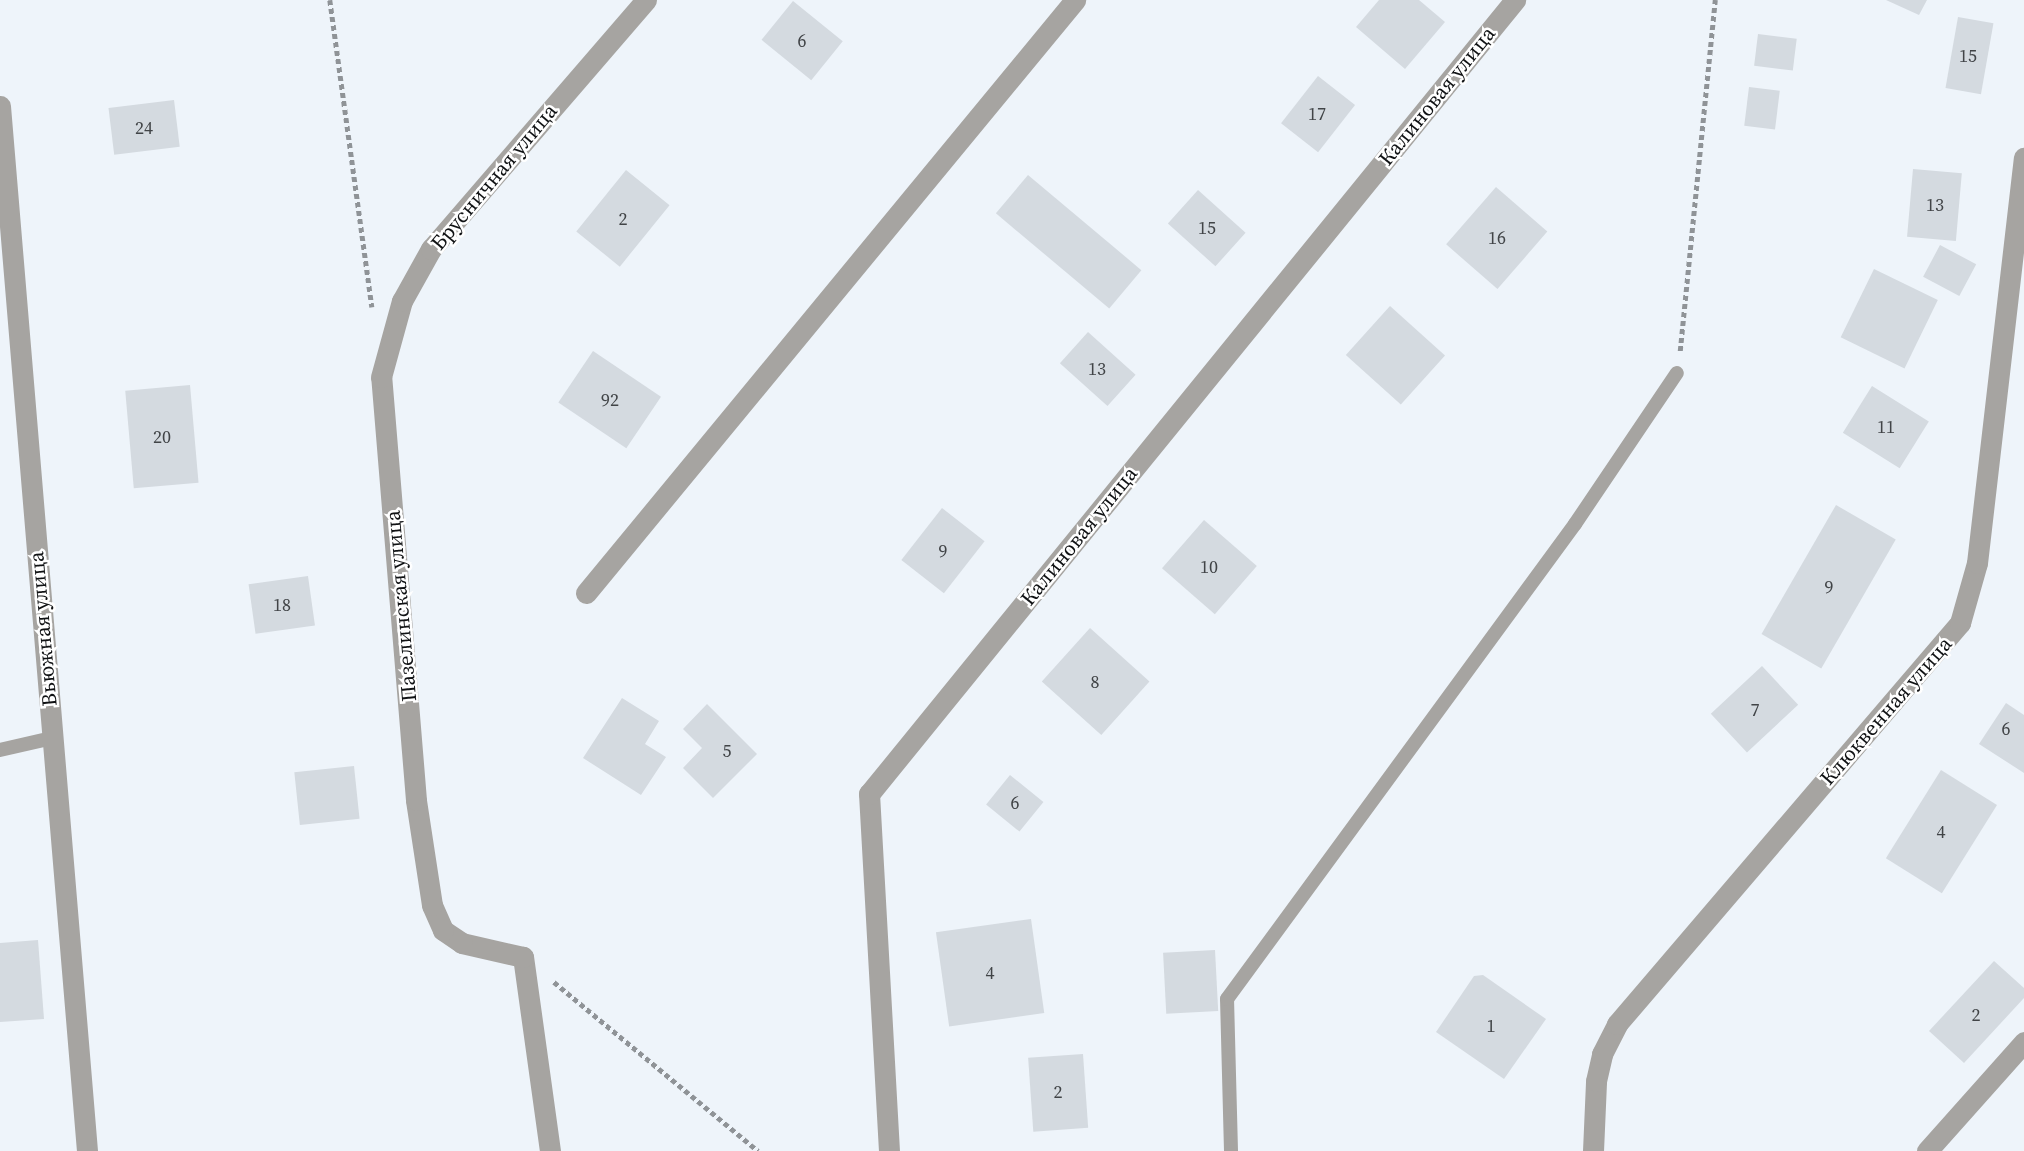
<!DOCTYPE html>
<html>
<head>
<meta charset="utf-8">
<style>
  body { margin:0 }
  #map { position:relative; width:2024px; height:1151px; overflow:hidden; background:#eef4fa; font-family:"Source Serif 4",serif }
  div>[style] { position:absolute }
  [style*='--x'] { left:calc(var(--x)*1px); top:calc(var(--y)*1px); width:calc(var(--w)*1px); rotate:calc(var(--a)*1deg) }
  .building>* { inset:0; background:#d4dae0; transform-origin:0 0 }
  .path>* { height:4.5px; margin-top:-2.25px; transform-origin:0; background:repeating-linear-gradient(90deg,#8f9397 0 5px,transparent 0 8.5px) }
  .service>* { height:14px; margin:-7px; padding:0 7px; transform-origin:7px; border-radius:7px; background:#a6a4a1 }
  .minor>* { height:21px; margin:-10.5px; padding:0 10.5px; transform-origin:10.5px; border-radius:10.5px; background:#a6a4a1 }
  span { translate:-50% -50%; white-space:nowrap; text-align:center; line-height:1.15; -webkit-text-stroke:5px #fff; paint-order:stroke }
  .number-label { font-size:18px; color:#414447 }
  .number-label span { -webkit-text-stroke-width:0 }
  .street-label { font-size:21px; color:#101214 }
</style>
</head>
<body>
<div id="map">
  <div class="building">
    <i style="clip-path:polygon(1379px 0,1419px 0,1445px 22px,1405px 69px,1356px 27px)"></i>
    <i style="clip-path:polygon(1886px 0,1927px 0,1919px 15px)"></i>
    <i style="left:793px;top:1px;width:64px;height:50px;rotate:39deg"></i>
    <i style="left:1958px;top:17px;width:36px;height:72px;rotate:10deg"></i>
    <i style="left:1758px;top:34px;width:39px;height:32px;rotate:7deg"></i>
    <i style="left:1318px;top:76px;width:47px;height:60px;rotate:38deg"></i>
    <i style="left:1749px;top:87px;width:31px;height:39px;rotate:7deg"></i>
    <i style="left:174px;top:100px;width:47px;height:66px;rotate:83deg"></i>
    <i style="left:1913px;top:169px;width:49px;height:68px;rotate:5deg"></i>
    <i style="left:626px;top:170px;width:56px;height:79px;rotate:39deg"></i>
    <i style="left:1028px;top:175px;width:148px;height:50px;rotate:40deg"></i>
    <i style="left:1496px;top:187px;width:68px;height:76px;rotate:41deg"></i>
    <i style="left:1198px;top:190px;width:64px;height:45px;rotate:42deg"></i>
    <i style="left:1940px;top:245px;width:41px;height:36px;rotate:28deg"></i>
    <i style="left:1874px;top:269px;width:71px;height:76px;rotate:26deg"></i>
    <i style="left:1390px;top:306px;width:74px;height:66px;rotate:42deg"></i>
    <i style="left:1088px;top:332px;width:64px;height:42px;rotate:42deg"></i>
    <i style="left:593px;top:351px;width:82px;height:62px;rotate:34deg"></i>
    <i style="left:190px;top:385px;width:98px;height:65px;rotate:85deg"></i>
    <i style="left:1872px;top:386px;width:67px;height:55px;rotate:32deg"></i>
    <i style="left:1836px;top:505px;width:69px;height:149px;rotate:30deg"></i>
    <i style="left:942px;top:508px;width:54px;height:66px;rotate:38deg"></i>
    <i style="left:1204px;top:520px;width:70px;height:64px;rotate:41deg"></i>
    <i style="left:308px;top:576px;width:50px;height:60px;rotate:82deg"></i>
    <i style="left:1090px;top:628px;width:80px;height:72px;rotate:42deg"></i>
    <i style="left:1762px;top:666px;width:53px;height:70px;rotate:47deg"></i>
    <i style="clip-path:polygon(622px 698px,659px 721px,645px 744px,666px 757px,641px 795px,583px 758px)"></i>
    <i style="clip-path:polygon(2006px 703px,2024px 715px,2024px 773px,1979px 744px)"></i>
    <i style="clip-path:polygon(707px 704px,757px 754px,713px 798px,683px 768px,702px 748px,683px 729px)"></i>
    <i style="left:354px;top:766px;width:53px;height:60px;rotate:84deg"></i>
    <i style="left:1941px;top:770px;width:66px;height:104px;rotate:32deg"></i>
    <i style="left:1010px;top:775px;width:43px;height:38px;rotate:39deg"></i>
    <i style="left:1031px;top:919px;width:95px;height:96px;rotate:82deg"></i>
    <i style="clip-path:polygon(38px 940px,44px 1019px,0 1022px,0 943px)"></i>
    <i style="left:1215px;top:950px;width:61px;height:52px;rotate:87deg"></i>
    <i style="clip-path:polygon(1994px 961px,2024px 988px,2024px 998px,1964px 1063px,1929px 1031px)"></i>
    <i style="clip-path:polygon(1483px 975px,1546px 1019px,1504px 1079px,1436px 1032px,1474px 976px)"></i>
    <i style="left:1083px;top:1054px;width:74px;height:55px;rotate:86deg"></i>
  </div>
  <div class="path">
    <i style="--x:330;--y:0;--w:310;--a:82.2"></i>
    <i style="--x:1680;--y:351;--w:353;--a:-84.3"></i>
    <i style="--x:554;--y:982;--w:265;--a:39.6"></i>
  </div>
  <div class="service">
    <i style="--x:0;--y:750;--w:53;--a:-13"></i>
    <i style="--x:1231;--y:1151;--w:152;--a:-91.5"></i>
    <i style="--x:1227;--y:999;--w:589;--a:-53.77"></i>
    <i style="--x:1575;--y:524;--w:182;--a:-56"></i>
  </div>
  <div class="minor">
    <i style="--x:0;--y:106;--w:1049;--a:85.24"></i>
    <i style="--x:586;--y:593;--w:769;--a:-50.49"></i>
    <i style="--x:550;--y:1151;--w:196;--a:-97.9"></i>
    <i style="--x:523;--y:957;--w:63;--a:-167.1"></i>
    <i style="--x:462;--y:943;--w:23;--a:-146"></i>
    <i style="--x:443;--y:930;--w:27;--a:-114"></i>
    <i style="--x:432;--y:905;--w:106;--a:-98.7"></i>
    <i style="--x:416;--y:800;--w:424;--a:-94.7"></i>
    <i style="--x:381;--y:377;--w:79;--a:-74.6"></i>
    <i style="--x:402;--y:301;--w:60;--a:-60.9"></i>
    <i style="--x:431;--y:249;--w:329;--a:-49.2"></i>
    <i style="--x:889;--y:1151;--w:358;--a:-93.2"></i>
    <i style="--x:869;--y:794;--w:1024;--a:-50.87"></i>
    <i style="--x:1593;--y:1151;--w:70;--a:-87.5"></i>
    <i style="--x:1596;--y:1081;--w:28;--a:-77"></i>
    <i style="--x:1602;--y:1054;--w:34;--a:-63"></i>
    <i style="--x:1617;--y:1024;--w:528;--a:-49.46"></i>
    <i style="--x:1960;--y:623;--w:62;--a:-74.2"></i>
    <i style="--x:1977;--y:563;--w:408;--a:-83.4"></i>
    <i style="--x:1927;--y:1151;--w:146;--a:-48.3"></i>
  </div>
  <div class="number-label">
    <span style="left:802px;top:41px">6</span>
    <span style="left:1968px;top:56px">15</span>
    <span style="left:1317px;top:114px">17</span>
    <span style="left:144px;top:128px">24</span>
    <span style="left:1935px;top:205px">13</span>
    <span style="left:623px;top:219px">2</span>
    <span style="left:1207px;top:228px">15</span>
    <span style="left:1497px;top:238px">16</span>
    <span style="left:1097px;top:369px">13</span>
    <span style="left:610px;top:400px">92</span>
    <span style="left:1886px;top:427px">11</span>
    <span style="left:162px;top:437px">20</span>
    <span style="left:943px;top:551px">9</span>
    <span style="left:1209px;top:567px">10</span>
    <span style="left:1829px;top:587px">9</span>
    <span style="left:282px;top:605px">18</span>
    <span style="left:1095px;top:682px">8</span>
    <span style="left:1755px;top:710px">7</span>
    <span style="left:2006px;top:729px">6</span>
    <span style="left:727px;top:751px">5</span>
    <span style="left:1015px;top:803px">6</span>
    <span style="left:1941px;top:832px">4</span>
    <span style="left:990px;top:973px">4</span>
    <span style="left:1976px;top:1015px">2</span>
    <span style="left:1491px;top:1026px">1</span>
    <span style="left:1058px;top:1092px">2</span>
  </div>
  <div class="street-label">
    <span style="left:1437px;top:96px;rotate:-51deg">Калиновая улица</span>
    <span style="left:494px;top:177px;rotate:-50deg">Брусничная улица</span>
    <span style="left:1079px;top:536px;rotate:-51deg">Калиновая улица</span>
    <span style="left:401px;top:606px;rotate:-95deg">Пазелинская улица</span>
    <span style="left:43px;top:629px;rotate:-95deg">Вьюжная улица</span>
    <span style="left:1886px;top:711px;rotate:-49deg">Клюквенная улица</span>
  </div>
</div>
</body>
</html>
